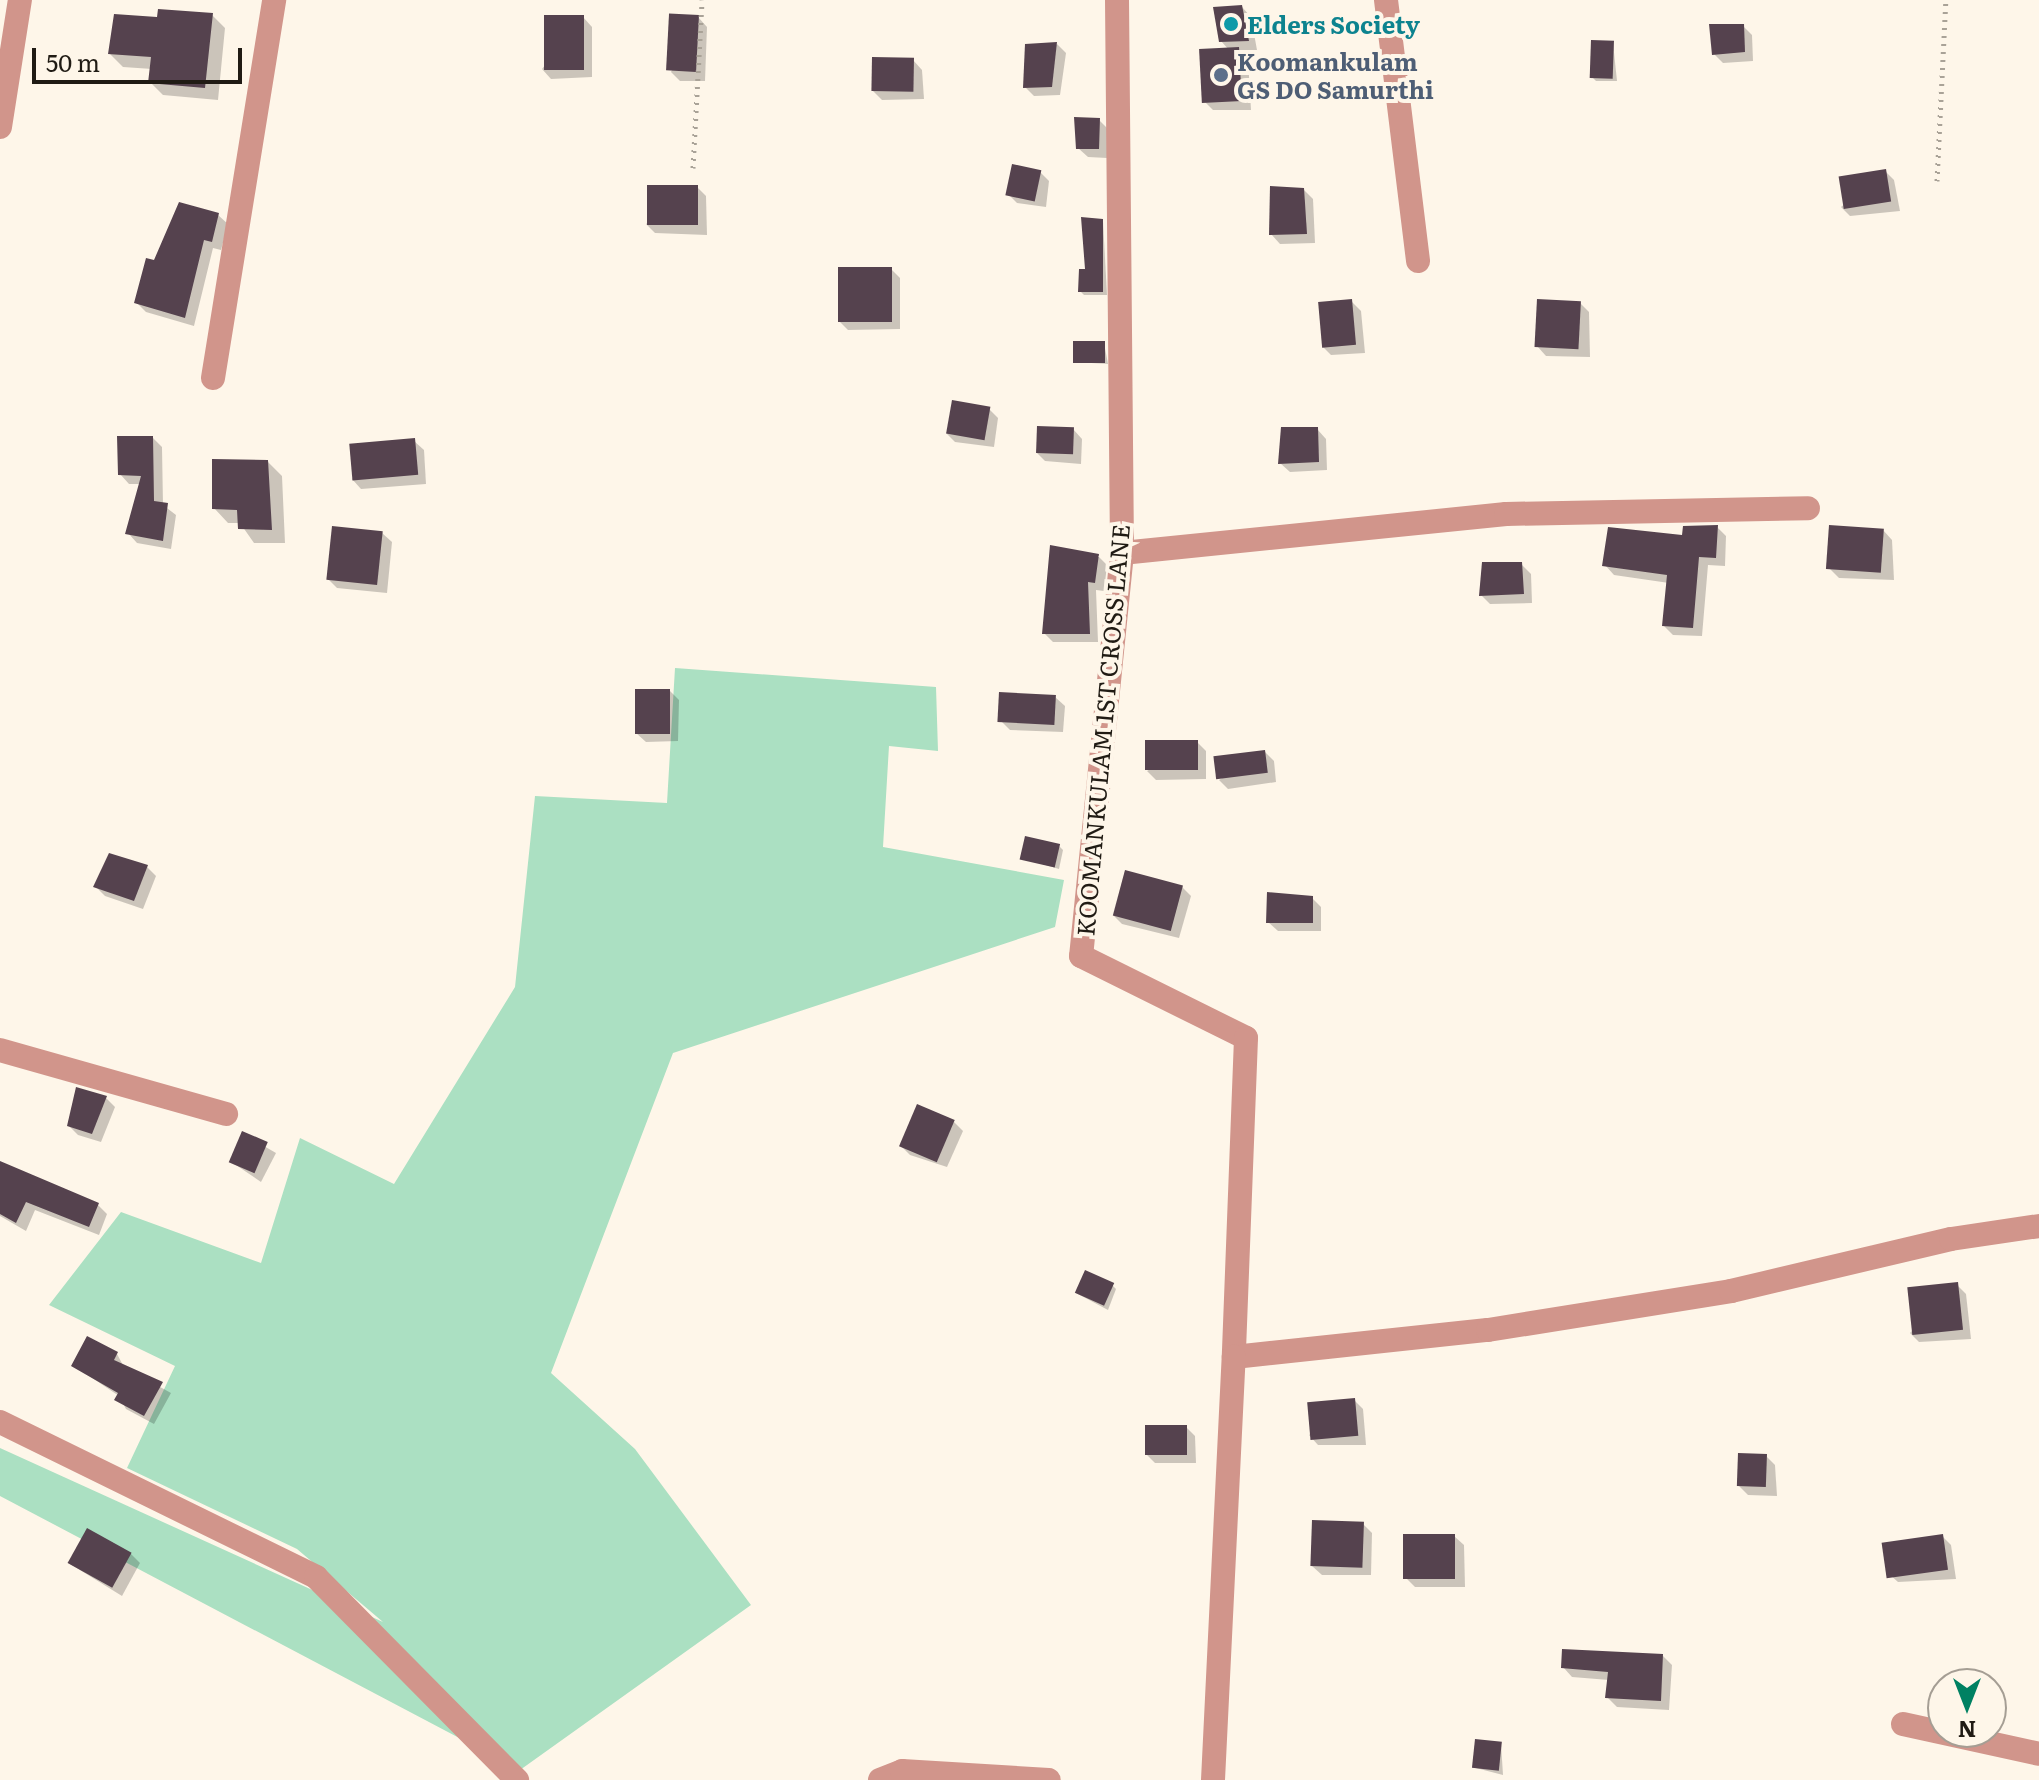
<!DOCTYPE html>
<html>
<head>
<meta charset="utf-8">
<style>
  body { margin:0 }
  #map { position:relative; width:2039px; height:1780px; overflow:hidden; background:#fef6e9; font-family:Literata,serif }
  div>[style] { position:absolute }
  [style*='--x'] { left:calc(var(--x)*1px); top:calc(var(--y)*1px); width:calc(var(--w)*1px); rotate:calc(var(--a)*1deg) }
  .green>* { inset:0; background:#abe0c2 }
  .shadow>* { inset:0; background:#0003 }
  .building>* { inset:0; background:#55424e; transform-origin:0 0 }
  .path>* { height:5px; margin-top:-2.5px; transform-origin:0; background:repeating-linear-gradient(90deg,#a9a297 0 2px,transparent 0 8px) }
  .minor>* { height:24px; margin:-12px; padding:0 12px; transform-origin:12px; border-radius:12px; background:#d1958b }
  .dots>* { width:22px; height:22px; translate:-50% -50%; box-sizing:border-box; border:4px solid #fef6e9; border-radius:50% }
  span { translate:-50% -50%; white-space:nowrap; text-align:center; line-height:1.15; -webkit-text-stroke:8px #fef6e9; paint-order:stroke }
  .culture-label { font-size:24px; color:#0d838f; font-weight:700 }
  .left { translate:0 -50%; text-align:left }
  .service-label { font-size:24px; color:#4e5e75; font-weight:700 }
  .street-label { font-size:24px; color:#201b14 }
  .north { position:absolute; left:1927px; top:1668px; width:80px; height:80px; box-sizing:border-box; background:#fef6e9; border:2px solid #a59e94; border-radius:50%; rotate:180deg; font-size:22px; font-weight:700; line-height:32px; text-align:center; color:#201b14 }
  .north::after { content:''; display:block; margin:auto; width:28px; height:36px; background:#008162; clip-path:polygon(50% 0,100% 100%,50% 72%,0 100%) }
  .scale { position:absolute; left:32px; top:48px; width:210px; height:36px; box-sizing:border-box; border:4px solid #201b14; border-top:0; padding-left:10px; font-size:24px; line-height:28px; white-space:nowrap; color:#201b14; -webkit-text-stroke:6px #fef6e9; paint-order:stroke }
</style>
</head>
<body>
<div id="map">
  <div class="green">
    <i style="clip-path:polygon(675px 668px,936px 687px,938px 751px,889px 746px,883px 847px,1064px 880px,1055px 927px,673px 1053px,551px 1373px,635px 1449px,751px 1605px,520px 1770px,0 1496px,0 1448px,383px 1622px,297px 1549px,127px 1468px,175px 1366px,49px 1305px,121px 1212px,261px 1263px,300px 1138px,394px 1184px,515px 987px,535px 796px,667px 803px)"></i>
  </div>
  <div class="shadow">
    <i style="clip-path:polygon(1242px 7px,1251px 17px,1257px 50px,1239px 50px,1248px 59px,1251px 110px,1213px 110px,1204px 101px,1229px 50px,1221px 41px)"></i>
    <i style="clip-path:polygon(212px 15px,225px 28px,218px 100px,163px 95px,150px 82px,152px 69px,123px 67px,110px 54px,158px 19px)"></i>
    <i style="clip-path:polygon(583px 17px,592px 27px,592px 77px,551px 79px,542px 69px)"></i>
    <i style="clip-path:polygon(698px 17px,707px 27px,705px 81px,680px 81px,671px 72px)"></i>
    <i style="clip-path:polygon(1743px 26px,1752px 35px,1753px 61px,1723px 63px,1714px 54px)"></i>
    <i style="clip-path:polygon(1613px 43px,1617px 81px,1596px 81px,1592px 77px)"></i>
    <i style="clip-path:polygon(1057px 44px,1066px 53px,1060px 95px,1034px 96px,1025px 87px)"></i>
    <i style="clip-path:polygon(913px 60px,922px 70px,924px 99px,882px 100px,873px 91px)"></i>
    <i style="clip-path:polygon(1099px 120px,1108px 129px,1107px 158px,1088px 157px,1078px 148px)"></i>
    <i style="clip-path:polygon(1885px 171px,1894px 180px,1900px 211px,1850px 216px,1841px 207px)"></i>
    <i style="clip-path:polygon(1040px 172px,1049px 181px,1046px 207px,1017px 203px,1008px 194px)"></i>
    <i style="clip-path:polygon(697px 187px,706px 196px,707px 235px,655px 233px,646px 224px)"></i>
    <i style="clip-path:polygon(1303px 189px,1313px 199px,1315px 243px,1280px 244px,1271px 234px)"></i>
    <i style="clip-path:polygon(218px 215px,228px 224px,221px 250px,213px 248px,194px 326px,146px 312px,136px 302px,156px 262px)"></i>
    <i style="clip-path:polygon(1103px 221px,1107px 295px,1084px 295px,1080px 291px)"></i>
    <i style="clip-path:polygon(891px 269px,900px 278px,900px 329px,848px 330px,839px 321px)"></i>
    <i style="clip-path:polygon(1351px 301px,1361px 311px,1365px 353px,1331px 355px,1322px 346px)"></i>
    <i style="clip-path:polygon(1580px 303px,1589px 312px,1590px 357px,1546px 356px,1537px 346px)"></i>
    <i style="clip-path:polygon(1104px 343px,1108px 364px,1074px 362px)"></i>
    <i style="clip-path:polygon(989px 409px,998px 418px,994px 447px,955px 442px,946px 433px)"></i>
    <i style="clip-path:polygon(1073px 429px,1082px 439px,1081px 464px,1045px 461px,1036px 452px)"></i>
    <i style="clip-path:polygon(1317px 429px,1326px 439px,1327px 470px,1290px 472px,1280px 463px)"></i>
    <i style="clip-path:polygon(153px 438px,162px 447px,163px 505px,176px 515px,171px 549px,137px 543px,128px 533px,141px 484px,129px 484px,120px 474px)"></i>
    <i style="clip-path:polygon(414px 441px,424px 450px,426px 484px,361px 489px,352px 479px)"></i>
    <i style="clip-path:polygon(268px 462px,282px 476px,285px 543px,254px 543px,240px 523px,228px 523px,214px 508px)"></i>
    <i style="clip-path:polygon(1717px 527px,1726px 536px,1725px 566px,1708px 565px,1702px 636px,1673px 635px,1664px 626px,1669px 583px,1614px 575px,1605px 565px)"></i>
    <i style="clip-path:polygon(1883px 530px,1892px 540px,1894px 580px,1839px 578px,1830px 569px)"></i>
    <i style="clip-path:polygon(382px 533px,392px 542px,387px 593px,337px 588px,328px 579px)"></i>
    <i style="clip-path:polygon(1098px 556px,1107px 565px,1104px 591px,1096px 590px,1098px 642px,1053px 642px,1044px 633px)"></i>
    <i style="clip-path:polygon(1521px 564px,1531px 574px,1532px 603px,1490px 604px,1481px 595px)"></i>
    <i style="clip-path:polygon(670px 691px,679px 700px,678px 741px,646px 742px,636px 733px)"></i>
    <i style="clip-path:polygon(1055px 697px,1065px 706px,1063px 732px,1010px 730px,1001px 721px)"></i>
    <i style="clip-path:polygon(1197px 742px,1206px 751px,1206px 779px,1156px 780px,1147px 771px)"></i>
    <i style="clip-path:polygon(1265px 752px,1274px 761px,1276px 782px,1228px 789px,1219px 780px)"></i>
    <i style="clip-path:polygon(1059px 846px,1063px 850px,1059px 869px,1022px 858px)"></i>
    <i style="clip-path:polygon(147px 867px,156px 876px,143px 909px,105px 896px,96px 887px)"></i>
    <i style="clip-path:polygon(1182px 887px,1191px 896px,1179px 938px,1122px 924px,1113px 915px)"></i>
    <i style="clip-path:polygon(1312px 898px,1321px 907px,1321px 931px,1278px 931px,1268px 922px)"></i>
    <i style="clip-path:polygon(106px 1098px,115px 1107px,101px 1142px,78px 1135px,69px 1126px)"></i>
    <i style="clip-path:polygon(954px 1122px,963px 1131px,947px 1167px,910px 1155px,901px 1146px)"></i>
    <i style="clip-path:polygon(243px 1134px,276px 1153px,261px 1182px,230px 1161px)"></i>
    <i style="clip-path:polygon(0 1178px,98px 1205px,107px 1214px,99px 1235px,35px 1210px,26px 1231px,0 1216px)"></i>
    <i style="clip-path:polygon(1112px 1285px,1116px 1289px,1108px 1310px,1076px 1293px)"></i>
    <i style="clip-path:polygon(1957px 1285px,1966px 1294px,1971px 1339px,1919px 1342px,1910px 1333px)"></i>
    <i style="clip-path:polygon(117px 1354px,124px 1367px,171px 1393px,154px 1424px,126px 1409px,119px 1396px,73px 1365px)"></i>
    <i style="clip-path:polygon(1354px 1400px,1363px 1409px,1366px 1445px,1318px 1445px,1309px 1435px)"></i>
    <i style="clip-path:polygon(1186px 1427px,1195px 1436px,1196px 1463px,1155px 1463px,1146px 1454px)"></i>
    <i style="clip-path:polygon(1766px 1456px,1775px 1465px,1777px 1496px,1748px 1495px,1738px 1485px)"></i>
    <i style="clip-path:polygon(1363px 1524px,1372px 1533px,1371px 1575px,1322px 1575px,1312px 1566px)"></i>
    <i style="clip-path:polygon(1454px 1536px,1464px 1545px,1465px 1587px,1415px 1587px,1406px 1578px)"></i>
    <i style="clip-path:polygon(1942px 1536px,1951px 1545px,1956px 1579px,1898px 1582px,1888px 1573px)"></i>
    <i style="clip-path:polygon(131px 1554px,140px 1563px,122px 1596px,67px 1562px)"></i>
    <i style="clip-path:polygon(1663px 1656px,1672px 1665px,1669px 1710px,1617px 1707px,1607px 1697px,1609px 1680px,1572px 1677px,1563px 1667px)"></i>
    <i style="clip-path:polygon(1501px 1744px,1503px 1775px,1472px 1767px)"></i>
  </div>
  <div class="building">
    <i style="clip-path:polygon(1242px 5px,1249px 41px,1219px 42px,1213px 7px)"></i>
    <i style="clip-path:polygon(158px 9px,213px 13px,205px 88px,148px 83px,151px 57px,108px 54px,114px 14px,157px 17px)"></i>
    <i style="left:544px;top:15px;width:40px;height:55px"></i>
    <i style="left:699px;top:15px;width:57px;height:30px;rotate:93deg"></i>
    <i style="clip-path:polygon(1709px 24px,1744px 24px,1745px 52px,1712px 55px)"></i>
    <i style="left:1591px;top:40px;width:23px;height:38px;rotate:2deg"></i>
    <i style="clip-path:polygon(1057px 42px,1052px 87px,1023px 88px,1025px 44px)"></i>
    <i style="left:1239px;top:47px;width:54px;height:40px;rotate:87deg"></i>
    <i style="left:872px;top:57px;width:42px;height:34px;rotate:1deg"></i>
    <i style="clip-path:polygon(1074px 117px,1100px 118px,1099px 149px,1076px 149px)"></i>
    <i style="left:1012px;top:164px;width:30px;height:32px;rotate:12deg"></i>
    <i style="left:1886px;top:169px;width:33px;height:48px;rotate:81deg"></i>
    <i style="left:647px;top:185px;width:51px;height:40px"></i>
    <i style="clip-path:polygon(1270px 186px,1304px 188px,1307px 234px,1269px 235px)"></i>
    <i style="clip-path:polygon(179px 202px,219px 213px,212px 242px,204px 240px,185px 318px,134px 303px,146px 258px,154px 260px)"></i>
    <i style="clip-path:polygon(1081px 217px,1103px 219px,1103px 292px,1078px 292px,1079px 269px,1085px 269px)"></i>
    <i style="left:838px;top:267px;width:54px;height:55px"></i>
    <i style="left:1352px;top:299px;width:46px;height:34px;rotate:85deg"></i>
    <i style="left:1537px;top:299px;width:44px;height:48px;rotate:3deg"></i>
    <i style="left:1073px;top:341px;width:32px;height:22px"></i>
    <i style="left:952px;top:400px;width:39px;height:34px;rotate:10deg"></i>
    <i style="left:1037px;top:426px;width:37px;height:27px;rotate:2deg"></i>
    <i style="clip-path:polygon(1281px 427px,1318px 427px,1319px 462px,1278px 464px)"></i>
    <i style="clip-path:polygon(117px 436px,153px 436px,154px 501px,168px 503px,163px 541px,125px 534px,141px 476px,118px 475px)"></i>
    <i style="left:415px;top:438px;width:37px;height:66px;rotate:85deg"></i>
    <i style="clip-path:polygon(212px 459px,268px 460px,272px 530px,238px 529px,237px 510px,212px 509px)"></i>
    <i style="clip-path:polygon(1718px 525px,1716px 558px,1699px 557px,1693px 628px,1662px 626px,1667px 575px,1602px 566px,1608px 527px,1682px 535px,1683px 526px)"></i>
    <i style="left:1829px;top:525px;width:55px;height:44px;rotate:4deg"></i>
    <i style="left:332px;top:526px;width:51px;height:54px;rotate:6deg"></i>
    <i style="clip-path:polygon(1050px 545px,1099px 554px,1095px 583px,1088px 582px,1090px 634px,1042px 634px)"></i>
    <i style="clip-path:polygon(1482px 562px,1522px 562px,1524px 594px,1479px 596px)"></i>
    <i style="left:635px;top:689px;width:35px;height:45px"></i>
    <i style="left:999px;top:692px;width:57px;height:30px;rotate:3deg"></i>
    <i style="left:1198px;top:740px;width:30px;height:53px;rotate:90deg"></i>
    <i style="left:1265px;top:750px;width:23px;height:52px;rotate:83deg"></i>
    <i style="left:1025px;top:836px;width:36px;height:24px;rotate:13deg"></i>
    <i style="clip-path:polygon(109px 853px,148px 865px,134px 901px,93px 887px)"></i>
    <i style="left:1125px;top:870px;width:60px;height:47px;rotate:15deg"></i>
    <i style="clip-path:polygon(1267px 892px,1313px 896px,1313px 923px,1266px 923px)"></i>
    <i style="clip-path:polygon(76px 1087px,107px 1096px,92px 1134px,67px 1126px)"></i>
    <i style="left:917px;top:1104px;width:41px;height:46px;rotate:23deg"></i>
    <i style="left:242px;top:1131px;width:28px;height:34px;rotate:23deg"></i>
    <i style="clip-path:polygon(0 1161px,99px 1203px,89px 1227px,26px 1202px,16px 1223px,0 1214px)"></i>
    <i style="left:1085px;top:1270px;width:32px;height:25px;rotate:24deg"></i>
    <i style="left:1958px;top:1282px;width:48px;height:51px;rotate:84deg"></i>
    <i style="clip-path:polygon(87px 1336px,118px 1352px,114px 1360px,163px 1382px,144px 1416px,114px 1400px,118px 1393px,71px 1366px)"></i>
    <i style="left:1355px;top:1398px;width:38px;height:48px;rotate:85deg"></i>
    <i style="left:1145px;top:1425px;width:42px;height:30px"></i>
    <i style="left:1738px;top:1453px;width:29px;height:33px;rotate:2deg"></i>
    <i style="left:1312px;top:1520px;width:52px;height:46px;rotate:2deg"></i>
    <i style="left:87px;top:1528px;width:51px;height:40px;rotate:29deg"></i>
    <i style="left:1403px;top:1534px;width:52px;height:45px"></i>
    <i style="left:1943px;top:1534px;width:36px;height:62px;rotate:82deg"></i>
    <i style="clip-path:polygon(1562px 1649px,1663px 1654px,1661px 1701px,1605px 1698px,1608px 1672px,1561px 1668px)"></i>
    <i style="left:1475px;top:1739px;width:27px;height:29px;rotate:6deg"></i>
  </div>
  <div class="path">
    <i style="--x:693;--y:168;--w:168;--a:-86.9"></i>
    <i style="--x:1937;--y:181;--w:181;--a:-87.2"></i>
  </div>
  <div class="minor">
    <i style="--x:1117;--y:0;--w:553;--a:89.48"></i>
    <i style="--x:1122;--y:553;--w:405;--a:95.8"></i>
    <i style="--x:1081;--y:956;--w:184;--a:26.4"></i>
    <i style="--x:1246;--y:1038;--w:319;--a:92.2"></i>
    <i style="--x:1234;--y:1357;--w:255;--a:-6.1"></i>
    <i style="--x:1488;--y:1330;--w:246;--a:-9.1"></i>
    <i style="--x:1731;--y:1291;--w:226;--a:-13.3"></i>
    <i style="--x:1951;--y:1239;--w:89;--a:-8.4"></i>
    <i style="--x:1386;--y:0;--w:263;--a:83"></i>
    <i style="--x:0;--y:127;--w:129;--a:-81.1"></i>
    <i style="--x:213;--y:378;--w:383;--a:-80.8"></i>
    <i style="--x:1122;--y:553;--w:386;--a:-5.8"></i>
    <i style="--x:1506;--y:514;--w:302;--a:-1.1"></i>
    <i style="--x:0;--y:1050;--w:235;--a:15.8"></i>
    <i style="--x:0;--y:1422;--w:352;--a:26.1"></i>
    <i style="--x:316;--y:1577;--w:286;--a:45.3"></i>
    <i style="--x:1903;--y:1724;--w:139;--a:12.4"></i>
    <i style="--x:880;--y:1780;--w:24;--a:-22"></i>
    <i style="--x:902;--y:1771;--w:147;--a:3.5"></i>
    <i style="--x:1213;--y:1780;--w:424;--a:-87.2"></i>
  </div>
  <div class="dots">
    <i style="left:1231px;top:24px;background:#0f9aa8"></i>
    <i style="left:1221px;top:75px;background:#5c6f8a"></i>
  </div>
  <div class="culture-label">
    <span class="left" style="left:1247px;top:24px">Elders Society</span>
  </div>
  <div class="service-label">
    <span class="left" style="left:1237px;top:75px">Koomankulam<br>GS DO Samurthi</span>
  </div>
  <div class="street-label">
    <span style="left:1102px;top:730px;rotate:-85deg">KOOMANKULAM 1ST CROSS LANE</span>
  </div>
  <div class="north">N</div>
  <div class="scale">50 m</div>
</div>
</body>
</html>
